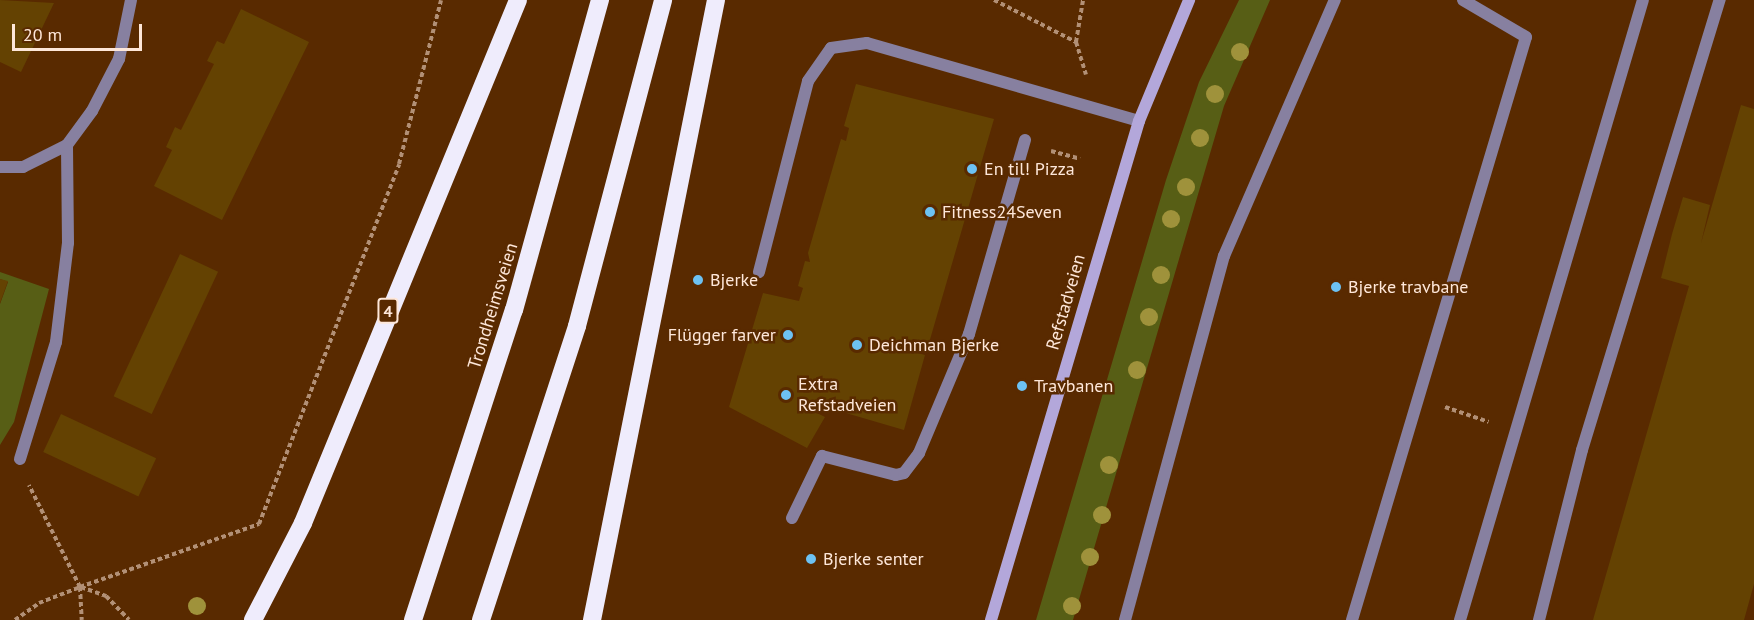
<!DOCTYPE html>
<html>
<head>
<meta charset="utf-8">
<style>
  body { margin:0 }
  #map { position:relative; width:1754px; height:620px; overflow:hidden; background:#592a00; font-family:"PT Sans",sans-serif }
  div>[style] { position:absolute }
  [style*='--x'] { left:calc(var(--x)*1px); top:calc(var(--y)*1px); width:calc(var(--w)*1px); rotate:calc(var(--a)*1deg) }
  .green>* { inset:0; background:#575e15 }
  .building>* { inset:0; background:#644202; transform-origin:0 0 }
  .path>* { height:4px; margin-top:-2px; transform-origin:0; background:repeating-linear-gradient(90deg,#b29076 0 4.5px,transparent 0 7.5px) }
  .lane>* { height:12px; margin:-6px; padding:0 6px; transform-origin:6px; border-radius:6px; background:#8780a0 }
  .street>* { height:12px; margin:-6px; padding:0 6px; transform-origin:6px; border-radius:6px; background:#8780a0 }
  .secondary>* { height:12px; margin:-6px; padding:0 6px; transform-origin:6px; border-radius:6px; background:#b3a7da }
  .highway>* { height:18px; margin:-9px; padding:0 9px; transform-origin:9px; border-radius:9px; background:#efecfc }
  .trees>* { width:18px; height:18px; margin:-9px; border-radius:50%; background:#9f923b }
  .dots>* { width:16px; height:16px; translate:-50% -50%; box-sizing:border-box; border:3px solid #592a00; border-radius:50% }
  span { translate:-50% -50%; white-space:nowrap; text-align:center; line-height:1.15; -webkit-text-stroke:5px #592a00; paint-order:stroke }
  .shield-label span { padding:2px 4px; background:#592a00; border:2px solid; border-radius:4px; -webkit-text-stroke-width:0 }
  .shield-label { font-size:16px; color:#fee7d9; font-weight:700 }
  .poi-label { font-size:18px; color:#fee7d9 }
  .left { translate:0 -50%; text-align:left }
  .right { translate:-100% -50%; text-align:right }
  .street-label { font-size:18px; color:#fee7d9 }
  .scale { position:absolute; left:12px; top:24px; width:130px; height:27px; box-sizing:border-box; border:3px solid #fee7d9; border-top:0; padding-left:8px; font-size:18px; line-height:21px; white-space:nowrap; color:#fee7d9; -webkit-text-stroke:4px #592a00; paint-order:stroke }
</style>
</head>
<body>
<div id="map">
  <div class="green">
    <i style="clip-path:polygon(1239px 0,1270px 0,1224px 106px,1073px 620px,1036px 620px,1166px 180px,1199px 82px)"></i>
    <i style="clip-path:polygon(0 272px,49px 289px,14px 422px,0 445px,0 304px,8px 282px,0 279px)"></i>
  </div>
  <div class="building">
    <i style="clip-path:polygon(0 0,54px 3px,21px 72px,0 62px)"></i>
    <i style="clip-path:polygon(241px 9px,309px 42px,222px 220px,154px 186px,172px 150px,166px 147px,175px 127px,181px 130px,214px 64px,207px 61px,217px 41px,224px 44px)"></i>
    <i style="clip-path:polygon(856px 84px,994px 119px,929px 343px,913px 339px,910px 351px,925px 355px,904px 430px,815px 404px,813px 411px,825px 417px,807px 448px,729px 407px,763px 293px,799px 301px,803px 288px,798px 286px,805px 261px,810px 262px,808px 253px,841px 139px,846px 141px,849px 128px,844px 126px)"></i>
    <i style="clip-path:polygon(1741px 105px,1754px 109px,1754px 584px,1744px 620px,1593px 620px,1689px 286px,1661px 278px,1672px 234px,1683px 197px,1710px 205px,1701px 243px)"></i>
    <i style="left:180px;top:254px;width:42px;height:157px;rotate:25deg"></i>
    <i style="clip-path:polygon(0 279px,8px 281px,0 303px)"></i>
    <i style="left:61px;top:414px;width:105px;height:42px;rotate:25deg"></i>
  </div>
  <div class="path">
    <i style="--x:994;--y:0;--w:92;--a:27.1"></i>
    <i style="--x:1076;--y:42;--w:34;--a:73"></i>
    <i style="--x:1076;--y:42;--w:43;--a:-80.5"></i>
    <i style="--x:1051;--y:151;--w:30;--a:15"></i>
    <i style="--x:1445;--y:407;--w:46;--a:18.8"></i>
    <i style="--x:80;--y:587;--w:190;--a:-19.4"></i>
    <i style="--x:259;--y:524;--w:386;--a:-68.7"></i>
    <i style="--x:399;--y:164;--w:169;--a:-75.6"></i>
    <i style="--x:80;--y:587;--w:33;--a:87"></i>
    <i style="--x:81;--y:587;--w:27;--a:20"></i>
    <i style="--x:106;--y:596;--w:33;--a:46"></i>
    <i style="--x:15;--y:620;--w:29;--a:-35"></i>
    <i style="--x:39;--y:603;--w:44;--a:-21.3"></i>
    <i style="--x:80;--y:587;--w:114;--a:-116.6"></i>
  </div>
  <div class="lane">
    <i style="--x:759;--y:272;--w:197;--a:-75.6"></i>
    <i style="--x:808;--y:81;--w:40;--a:-55.1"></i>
    <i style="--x:831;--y:48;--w:36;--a:-8"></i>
    <i style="--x:867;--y:43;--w:283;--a:16"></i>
    <i style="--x:20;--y:459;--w:122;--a:-72.9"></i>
    <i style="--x:56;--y:342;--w:100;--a:-83.1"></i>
    <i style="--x:68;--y:243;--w:98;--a:-90.6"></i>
    <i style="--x:792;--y:518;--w:69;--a:-64.2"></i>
    <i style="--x:822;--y:456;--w:76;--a:14.4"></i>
    <i style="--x:896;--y:475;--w:8;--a:-14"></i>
    <i style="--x:904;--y:473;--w:25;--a:-53"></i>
    <i style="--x:919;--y:453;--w:129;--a:-67.2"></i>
    <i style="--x:969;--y:334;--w:202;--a:-73.9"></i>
    <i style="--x:1125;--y:620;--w:377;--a:-74.8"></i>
    <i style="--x:1224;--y:256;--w:279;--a:-66.6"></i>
    <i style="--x:1352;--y:620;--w:608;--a:-73.38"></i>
    <i style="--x:1526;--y:37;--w:73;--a:-149.6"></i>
    <i style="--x:1460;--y:620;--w:646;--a:-73.56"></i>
    <i style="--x:1539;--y:620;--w:175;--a:-75.8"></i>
    <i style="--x:1582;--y:450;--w:471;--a:-73"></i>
  </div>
  <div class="street">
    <i style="--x:0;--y:167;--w:23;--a:0"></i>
    <i style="--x:23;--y:167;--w:49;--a:-26.6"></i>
    <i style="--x:67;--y:145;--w:42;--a:-53.7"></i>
    <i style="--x:92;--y:111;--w:59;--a:-62.6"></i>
    <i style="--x:119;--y:59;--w:60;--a:-78.5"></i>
  </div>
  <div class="secondary">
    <i style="--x:991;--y:620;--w:520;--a:-73.48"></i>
    <i style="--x:1139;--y:121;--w:131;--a:-67.5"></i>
  </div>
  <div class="highway">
    <i style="--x:253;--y:620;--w:109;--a:-62.7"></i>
    <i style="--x:303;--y:523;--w:565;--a:-67.65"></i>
    <i style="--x:413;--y:620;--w:326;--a:-72"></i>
    <i style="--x:514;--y:310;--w:322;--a:-74.5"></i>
    <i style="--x:481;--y:620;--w:309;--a:-71.9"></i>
    <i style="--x:577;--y:326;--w:337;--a:-75.2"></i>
    <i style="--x:592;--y:620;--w:632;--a:-78.69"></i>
  </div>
  <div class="trees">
    <i style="left:1240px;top:52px"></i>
    <i style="left:1215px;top:94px"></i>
    <i style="left:1200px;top:138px"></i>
    <i style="left:1186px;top:187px"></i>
    <i style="left:1171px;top:219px"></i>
    <i style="left:1161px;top:275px"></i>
    <i style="left:1149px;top:317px"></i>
    <i style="left:1137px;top:370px"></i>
    <i style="left:1109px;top:465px"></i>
    <i style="left:1102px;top:515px"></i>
    <i style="left:1090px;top:557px"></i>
    <i style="left:197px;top:606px"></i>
    <i style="left:1072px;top:606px"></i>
  </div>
  <div class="dots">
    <i style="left:972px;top:169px;background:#6dc2f3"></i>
    <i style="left:930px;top:212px;background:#6dc2f3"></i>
    <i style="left:698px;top:280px;background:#6dc2f3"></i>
    <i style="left:1336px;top:287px;background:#6dc2f3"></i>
    <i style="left:788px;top:335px;background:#6dc2f3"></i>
    <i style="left:857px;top:345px;background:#6dc2f3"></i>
    <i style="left:1022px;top:386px;background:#6dc2f3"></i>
    <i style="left:786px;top:395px;background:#6dc2f3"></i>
    <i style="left:811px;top:559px;background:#6dc2f3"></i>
  </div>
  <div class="shield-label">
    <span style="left:388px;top:311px">4</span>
  </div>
  <div class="poi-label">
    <span class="left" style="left:984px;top:169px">En til! Pizza</span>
    <span class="left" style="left:942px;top:212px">Fitness24Seven</span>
    <span class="left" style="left:710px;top:280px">Bjerke</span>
    <span class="left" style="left:1348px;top:287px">Bjerke travbane</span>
    <span class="right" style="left:776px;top:335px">Flügger farver</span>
    <span class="left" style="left:869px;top:345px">Deichman Bjerke</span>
    <span class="left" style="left:798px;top:395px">Extra<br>Refstadveien</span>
    <span class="left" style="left:1034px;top:386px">Travbanen</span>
    <span class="left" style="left:823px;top:559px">Bjerke senter</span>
  </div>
  <div class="street-label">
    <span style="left:1066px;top:302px;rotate:-74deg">Refstadveien</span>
    <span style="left:493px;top:306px;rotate:-73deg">Trondheimsveien</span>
  </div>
  <div class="scale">20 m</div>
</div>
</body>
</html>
